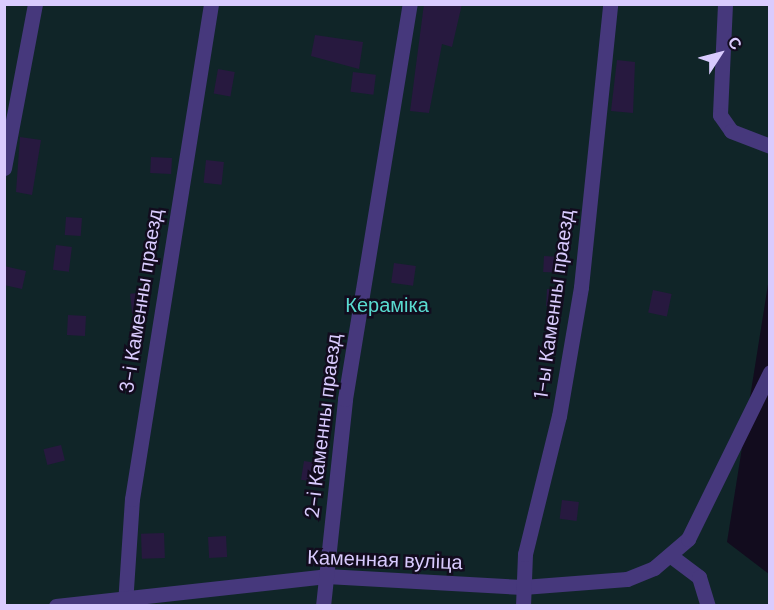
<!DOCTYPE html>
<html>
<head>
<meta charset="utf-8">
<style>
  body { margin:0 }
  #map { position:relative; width:774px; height:610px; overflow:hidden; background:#120c1e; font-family:"DM Sans",sans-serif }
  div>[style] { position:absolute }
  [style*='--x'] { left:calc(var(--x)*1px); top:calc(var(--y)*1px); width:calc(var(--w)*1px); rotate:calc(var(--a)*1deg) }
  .green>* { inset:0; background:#102528 }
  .building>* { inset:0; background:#27193f; transform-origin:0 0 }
  .minor>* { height:15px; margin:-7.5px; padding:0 7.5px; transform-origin:7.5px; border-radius:7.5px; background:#46387c }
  span { translate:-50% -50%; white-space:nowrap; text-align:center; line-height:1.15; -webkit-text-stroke:5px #120c1e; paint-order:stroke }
  .street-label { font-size:20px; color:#d9cbfe }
  .park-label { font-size:20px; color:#59dbd0 }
  .frame { position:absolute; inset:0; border:6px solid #d9cbfe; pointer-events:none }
  .north { position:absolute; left:690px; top:24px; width:60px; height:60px; -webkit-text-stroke:4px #120c1e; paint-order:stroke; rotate:54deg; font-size:16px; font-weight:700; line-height:24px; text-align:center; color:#d9cbfe }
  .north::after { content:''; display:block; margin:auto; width:21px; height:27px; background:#d9cbfe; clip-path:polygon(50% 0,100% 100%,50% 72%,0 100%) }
</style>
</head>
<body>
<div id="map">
  <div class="green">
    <i style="clip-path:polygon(4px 5px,769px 5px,769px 278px,727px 542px,769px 574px,769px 605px,5px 605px)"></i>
  </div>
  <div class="building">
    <i style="clip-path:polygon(424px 4px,462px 4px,452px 47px,442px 44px,429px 113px,410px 111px)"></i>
    <i style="clip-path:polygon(315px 35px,363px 42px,359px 69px,311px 56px)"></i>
    <i style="clip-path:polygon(617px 60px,635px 62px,633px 113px,611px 111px)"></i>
    <i style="left:218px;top:69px;width:17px;height:25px;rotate:10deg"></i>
    <i style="left:353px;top:72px;width:23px;height:20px;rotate:7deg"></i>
    <i style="clip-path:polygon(20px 137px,41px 140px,32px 195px,16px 192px)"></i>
    <i style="left:151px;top:157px;width:21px;height:16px;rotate:3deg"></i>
    <i style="left:206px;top:160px;width:18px;height:23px;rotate:6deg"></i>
    <i style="left:66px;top:217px;width:16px;height:18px;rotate:4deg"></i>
    <i style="left:56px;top:245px;width:16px;height:25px;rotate:7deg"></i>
    <i style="left:544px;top:256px;width:17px;height:16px;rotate:3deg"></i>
    <i style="left:394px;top:263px;width:22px;height:20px;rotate:8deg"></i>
    <i style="clip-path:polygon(4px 266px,26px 271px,22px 289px,4px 285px)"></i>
    <i style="left:547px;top:289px;width:17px;height:17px;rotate:3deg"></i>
    <i style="left:653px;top:290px;width:19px;height:23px;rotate:12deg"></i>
    <i style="left:147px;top:292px;width:20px;height:17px;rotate:84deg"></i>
    <i style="left:68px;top:315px;width:18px;height:20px;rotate:3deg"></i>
    <i style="left:61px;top:445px;width:16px;height:18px;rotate:76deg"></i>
    <i style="left:304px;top:461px;width:18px;height:19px;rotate:9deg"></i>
    <i style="left:562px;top:500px;width:17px;height:19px;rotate:7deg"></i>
    <i style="left:164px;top:533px;width:25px;height:23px;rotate:88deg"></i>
    <i style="left:226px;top:536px;width:21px;height:18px;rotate:87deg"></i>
  </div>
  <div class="minor">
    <i style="--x:725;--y:4;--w:111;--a:92.6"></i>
    <i style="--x:720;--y:115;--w:19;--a:55"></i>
    <i style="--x:731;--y:131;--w:42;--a:21"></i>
    <i style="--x:4;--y:168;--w:167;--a:-79.3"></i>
    <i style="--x:671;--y:556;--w:35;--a:37"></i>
    <i style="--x:699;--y:577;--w:30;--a:73"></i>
    <i style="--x:125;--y:604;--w:105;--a:-86.2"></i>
    <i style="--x:132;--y:499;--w:501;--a:-80.93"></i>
    <i style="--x:56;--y:606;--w:272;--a:-6.3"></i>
    <i style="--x:326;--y:576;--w:197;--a:3.2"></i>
    <i style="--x:523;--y:587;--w:104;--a:-4.4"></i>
    <i style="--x:627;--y:579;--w:29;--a:-22"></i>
    <i style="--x:654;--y:568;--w:45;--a:-40.5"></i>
    <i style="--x:688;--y:539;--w:186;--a:-63.8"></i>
    <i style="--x:323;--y:606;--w:208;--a:-83.9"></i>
    <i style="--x:345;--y:399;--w:400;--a:-80.7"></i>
    <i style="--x:523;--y:606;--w:52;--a:-87.8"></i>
    <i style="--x:525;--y:554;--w:142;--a:-76.2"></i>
    <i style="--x:559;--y:416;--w:131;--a:-80.3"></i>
    <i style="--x:581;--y:287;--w:284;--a:-84.1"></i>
  </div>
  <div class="street-label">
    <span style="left:141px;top:301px;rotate:-81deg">3-і Каменны праезд</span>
    <span style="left:554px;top:304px;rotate:-82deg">1-ы Каменны праезд</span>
    <span style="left:323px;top:426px;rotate:-83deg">2-і Каменны праезд</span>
    <span style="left:385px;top:560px;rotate:2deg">Каменная вуліца</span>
  </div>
  <div class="park-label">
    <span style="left:387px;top:305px">Кераміка</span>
  </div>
  <div class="frame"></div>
  <div class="north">С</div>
</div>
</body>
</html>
